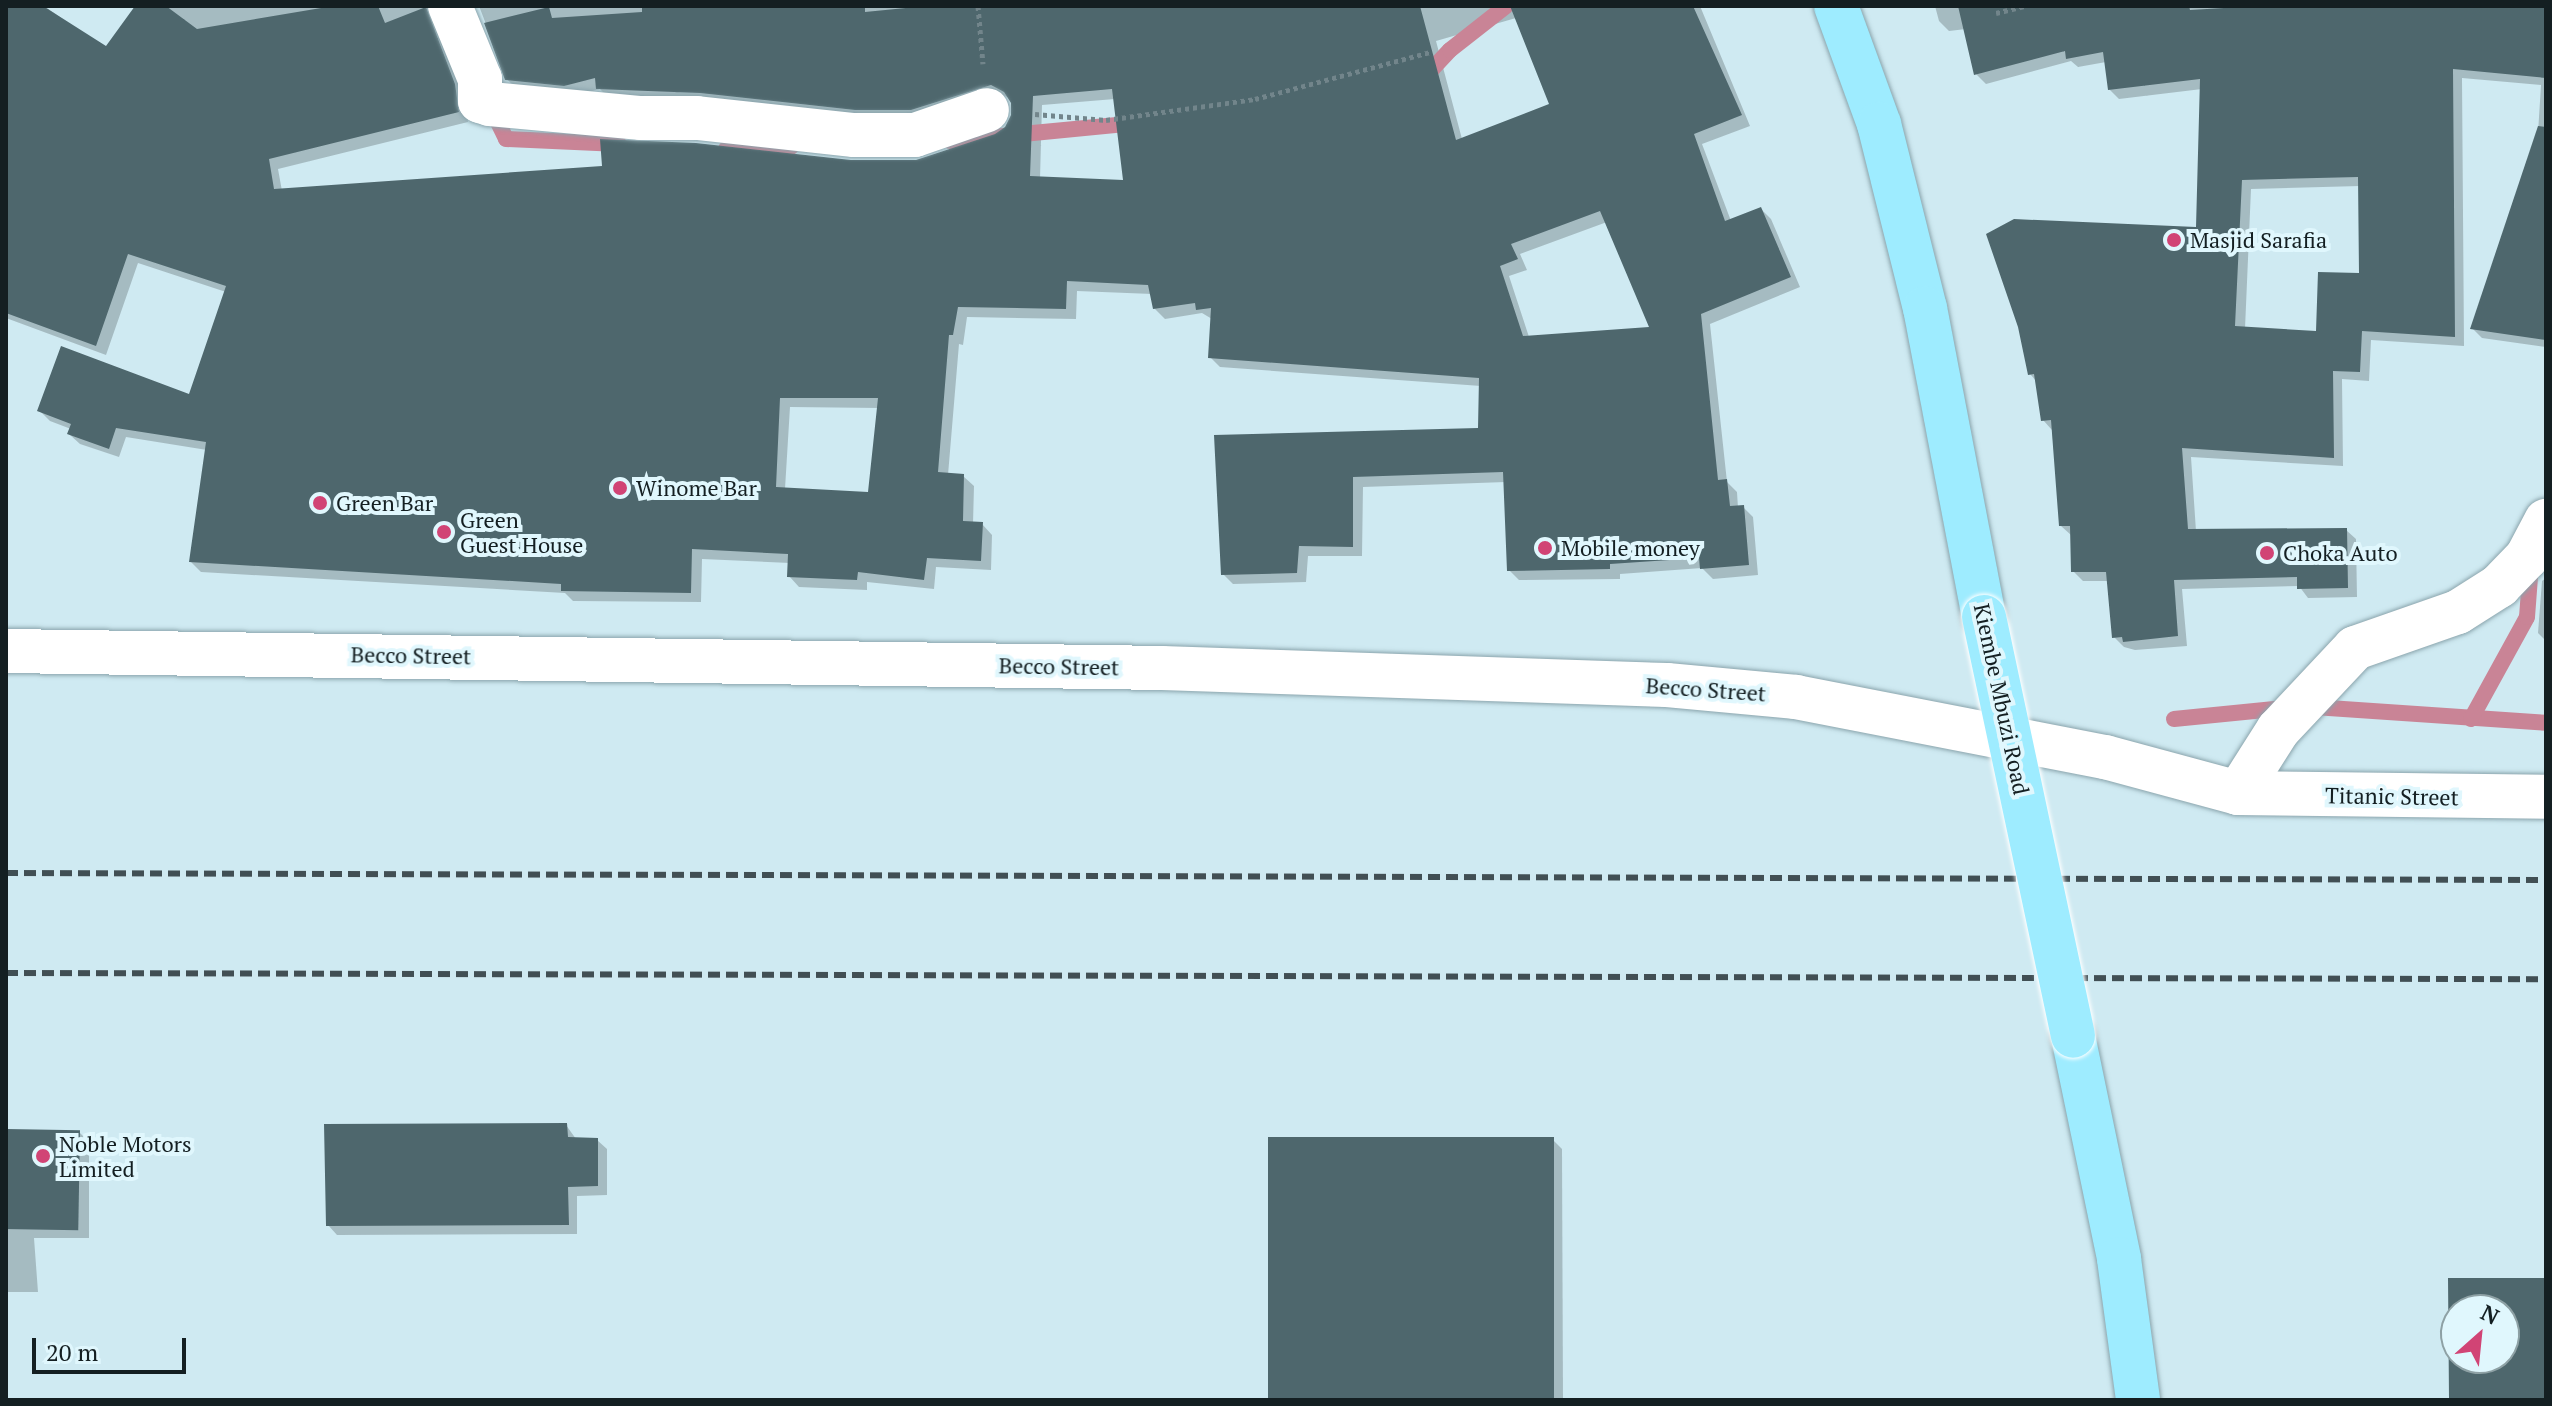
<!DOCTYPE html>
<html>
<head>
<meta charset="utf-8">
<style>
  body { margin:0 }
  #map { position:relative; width:2552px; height:1406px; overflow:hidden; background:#cfeaf2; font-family:"PT Serif",serif }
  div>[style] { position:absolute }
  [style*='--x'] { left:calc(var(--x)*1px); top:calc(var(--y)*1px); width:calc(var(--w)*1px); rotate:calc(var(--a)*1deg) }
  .shadow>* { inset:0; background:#0003 }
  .stream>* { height:16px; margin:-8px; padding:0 8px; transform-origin:8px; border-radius:8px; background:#c98496 }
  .building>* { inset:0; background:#4e676d; transform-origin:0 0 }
  .path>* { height:5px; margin-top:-2.5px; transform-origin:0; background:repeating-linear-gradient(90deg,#72858b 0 4px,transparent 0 8px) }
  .roads { filter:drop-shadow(0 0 2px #8aa4ac) drop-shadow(0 0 2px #8aa4ac) }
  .minor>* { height:44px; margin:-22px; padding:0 22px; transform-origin:22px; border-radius:22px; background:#fff }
  .major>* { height:44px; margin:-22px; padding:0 22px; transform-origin:22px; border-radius:22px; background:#9eecff }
  .rail>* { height:6px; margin-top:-3px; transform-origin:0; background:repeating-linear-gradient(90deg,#414f54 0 12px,transparent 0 18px) }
  .bridges { filter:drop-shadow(0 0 2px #fff) drop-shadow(0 0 2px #fff) }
  .major-bridge>* { height:44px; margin:-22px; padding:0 22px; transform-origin:22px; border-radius:22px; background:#9eecff }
  .dots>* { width:22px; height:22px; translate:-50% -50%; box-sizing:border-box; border:4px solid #e0f7fd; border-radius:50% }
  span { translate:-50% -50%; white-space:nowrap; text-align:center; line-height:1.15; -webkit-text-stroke:8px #e0f7fd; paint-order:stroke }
  .poi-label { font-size:22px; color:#141f22 }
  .left { translate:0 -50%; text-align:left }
  .street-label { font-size:22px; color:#141f22 }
  .frame { position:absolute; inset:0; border:8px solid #141f22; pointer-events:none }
  .north { position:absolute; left:2440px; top:1294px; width:80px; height:80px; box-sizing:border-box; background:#e0f7fd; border:2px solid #8ea1a5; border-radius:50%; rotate:27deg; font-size:22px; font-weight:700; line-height:32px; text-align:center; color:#141f22 }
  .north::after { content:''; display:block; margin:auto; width:28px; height:36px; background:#d14475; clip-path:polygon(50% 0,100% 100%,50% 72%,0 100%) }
  .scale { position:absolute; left:32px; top:1338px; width:154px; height:36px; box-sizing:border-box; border:4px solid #141f22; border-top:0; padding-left:10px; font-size:24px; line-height:28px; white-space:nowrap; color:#141f22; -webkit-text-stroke:6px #e0f7fd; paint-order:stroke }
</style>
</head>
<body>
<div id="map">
  <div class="shadow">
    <i style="clip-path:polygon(evenodd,6px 6px,44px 6px,106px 49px,138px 6px,438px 6px,465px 96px,468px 122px,278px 169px,282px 191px,851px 162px,915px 162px,996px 135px,1008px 127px,1014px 114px,1011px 99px,1003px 95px,922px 119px,609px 98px,600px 89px,576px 95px,517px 90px,507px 79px,479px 6px,906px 6px,907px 10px,947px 6px,1700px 6px,1750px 126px,1702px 144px,1731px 221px,1761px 209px,1771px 219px,1800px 287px,1710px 324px,1727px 482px,1737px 492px,1738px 508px,1743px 507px,1753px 517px,1758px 575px,1713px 579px,1702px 568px,1620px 574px,1620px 579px,1519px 580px,1509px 570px,1506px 482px,1363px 487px,1362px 556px,1308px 556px,1306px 582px,1233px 584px,1223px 574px,1216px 437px,1480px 430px,1481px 386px,1220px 367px,1210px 357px,1212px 319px,1202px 313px,1165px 319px,1154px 308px,1152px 294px,1077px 291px,1076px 319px,967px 317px,963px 345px,959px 344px,948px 475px,963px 476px,974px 486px,973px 524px,982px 524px,992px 535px,991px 570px,936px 567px,934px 589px,867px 582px,867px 590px,799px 587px,789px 576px,790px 563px,702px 559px,701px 602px,573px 601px,565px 593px,201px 572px,191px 562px,207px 450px,126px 437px,119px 457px,80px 444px,69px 434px,71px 429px,50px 421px,40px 411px,191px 396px,226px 292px,138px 263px,106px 355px,6px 318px,6px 6px,1516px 18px,1552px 105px,1462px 139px,1436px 41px,1516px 18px,6px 6px,1115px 99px,1125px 182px,1040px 179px,1042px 105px,1115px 99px,6px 6px,1607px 222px,1652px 329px,1529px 337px,1509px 276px,1527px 270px,1520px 254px,1607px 222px,6px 6px,790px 407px,879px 408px,870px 494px,785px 489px,790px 407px)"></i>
    <i style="clip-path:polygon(evenodd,1935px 6px,2546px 6px,2546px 347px,2482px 338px,2473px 329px,2538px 133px,2541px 85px,2462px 78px,2464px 346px,2371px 340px,2369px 381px,2342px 379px,2343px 466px,2191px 457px,2196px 531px,2346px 530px,2356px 539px,2357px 597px,2308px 598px,2299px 586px,2182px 589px,2187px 646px,2135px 650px,2124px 647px,2114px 637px,2109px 581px,2083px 581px,2073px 571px,2071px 535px,2061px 526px,2052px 430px,2043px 420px,2037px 382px,2030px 374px,2198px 229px,2202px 89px,2119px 99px,2109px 89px,2106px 62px,2078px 67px,2071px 61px,1986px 84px,1976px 74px,1966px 29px,1949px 31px,1939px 21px,1935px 6px,2360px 186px,2361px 275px,2318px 333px,2245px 329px,2251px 189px,2360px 186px)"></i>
    <i style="clip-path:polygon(2546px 578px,2546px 641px,2538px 633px,2542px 581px)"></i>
    <i style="clip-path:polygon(566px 1125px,576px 1139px,597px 1140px,607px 1149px,607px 1195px,577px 1196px,577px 1234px,337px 1235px,328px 1225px)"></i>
    <i style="clip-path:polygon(6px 1132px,79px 1132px,89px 1142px,89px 1238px,34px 1238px,38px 1292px,6px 1292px)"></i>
    <i style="clip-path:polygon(1553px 1140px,1562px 1149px,1563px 1400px,1271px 1400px)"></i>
  </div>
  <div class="stream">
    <i style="--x:1421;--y:81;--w:42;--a:-46.9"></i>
    <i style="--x:1450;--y:50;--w:71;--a:-38.2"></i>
    <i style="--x:492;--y:110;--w:32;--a:64"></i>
    <i style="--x:506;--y:139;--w:113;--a:2.5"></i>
    <i style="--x:950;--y:141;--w:189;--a:-5.5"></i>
    <i style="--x:726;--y:149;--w:65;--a:-1.8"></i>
    <i style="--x:2314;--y:707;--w:233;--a:3.9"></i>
    <i style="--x:2174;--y:719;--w:101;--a:-5.7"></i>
    <i style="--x:2471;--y:719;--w:116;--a:-61.2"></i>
    <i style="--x:2527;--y:617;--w:40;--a:-85.7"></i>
  </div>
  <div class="building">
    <i style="clip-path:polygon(evenodd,6px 6px,43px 6px,106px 46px,135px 6px,166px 6px,197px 29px,333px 6px,378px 6px,385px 23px,426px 7px,455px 84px,459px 112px,269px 159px,274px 189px,602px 166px,600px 139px,696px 143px,851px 160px,916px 160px,995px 134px,1005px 127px,1011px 115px,1011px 103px,1004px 92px,991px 85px,911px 110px,855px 110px,700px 93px,596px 89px,595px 78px,564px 86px,505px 80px,484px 23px,549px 7px,552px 18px,642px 12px,642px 6px,865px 6px,865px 12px,926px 6px,1420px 6px,1456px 140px,1549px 104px,1510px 6px,1693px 6px,1742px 115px,1694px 134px,1725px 221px,1761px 207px,1791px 277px,1701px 314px,1718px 480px,1727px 479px,1730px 506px,1744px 505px,1749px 565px,1700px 569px,1699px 558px,1610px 564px,1610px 569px,1507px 571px,1503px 472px,1353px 477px,1353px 547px,1299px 546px,1297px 573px,1221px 575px,1214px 435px,1478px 428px,1479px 378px,1208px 358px,1211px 308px,1196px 310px,1195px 303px,1153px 309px,1148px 285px,1067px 281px,1066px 309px,958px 307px,953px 335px,949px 335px,938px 472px,964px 474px,963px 521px,983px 522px,981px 561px,927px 558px,924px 580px,858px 572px,857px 580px,787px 577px,788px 554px,692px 549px,691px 593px,561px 591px,561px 584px,189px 562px,206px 442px,116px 428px,109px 449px,67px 434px,71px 424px,37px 411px,61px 346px,189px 394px,226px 286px,128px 254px,96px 346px,6px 313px,6px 6px,1112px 89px,1123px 180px,1030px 176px,1033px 96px,1112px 89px,6px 6px,1600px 211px,1649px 327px,1523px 336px,1500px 266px,1518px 259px,1511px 244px,1600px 211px,6px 6px,780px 398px,878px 398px,868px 492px,776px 487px,780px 398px)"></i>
    <i style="clip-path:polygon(evenodd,1958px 6px,2189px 6px,2190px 10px,2258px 6px,2546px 6px,2546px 78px,2453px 69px,2455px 337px,2362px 331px,2360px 372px,2333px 371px,2334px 458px,2182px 448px,2188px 529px,2347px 528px,2348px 588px,2297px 589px,2297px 577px,2174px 580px,2178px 636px,2123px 642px,2122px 637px,2112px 638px,2106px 572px,2071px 572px,2070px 526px,2059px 526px,2051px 420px,2041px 421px,2034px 374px,2028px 375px,2018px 327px,1986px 234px,2014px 219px,2196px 227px,2200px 79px,2108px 90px,2103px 52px,2066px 59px,2065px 51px,1974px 75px,1958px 6px,2358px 177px,2359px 273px,2318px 272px,2316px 331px,2235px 326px,2242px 180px,2358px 177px)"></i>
    <i style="clip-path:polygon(2538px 126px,2546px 127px,2546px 340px,2470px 329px)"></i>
    <i style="clip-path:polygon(567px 1123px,568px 1137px,598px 1138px,598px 1186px,568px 1187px,569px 1225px,326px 1226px,324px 1124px)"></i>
    <i style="left:6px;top:1129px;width:74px;height:100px;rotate:1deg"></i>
    <i style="left:1268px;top:1137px;width:286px;height:263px"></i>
    <i style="clip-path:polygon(evenodd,2448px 1278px,2546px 1278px,2546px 1400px,2449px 1400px,2448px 1278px,2456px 1310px,2504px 1310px,2504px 1358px,2456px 1358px,2456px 1310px)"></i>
  </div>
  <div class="path">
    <i style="--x:978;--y:6;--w:58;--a:85.1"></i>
    <i style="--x:1996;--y:13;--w:29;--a:-14"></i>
    <i style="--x:1035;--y:114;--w:71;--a:4.8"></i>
    <i style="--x:1106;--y:120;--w:150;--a:-8"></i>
    <i style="--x:1255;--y:99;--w:181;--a:-15"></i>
  </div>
  <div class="roads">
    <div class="minor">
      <i style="--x:450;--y:6;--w:79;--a:67.7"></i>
      <i style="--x:480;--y:79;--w:22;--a:90"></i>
      <i style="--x:480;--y:101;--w:10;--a:17"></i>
      <i style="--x:490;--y:104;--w:152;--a:5.3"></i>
      <i style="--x:641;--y:118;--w:56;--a:0"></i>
      <i style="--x:697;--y:118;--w:158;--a:6.2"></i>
      <i style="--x:854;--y:135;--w:61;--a:0"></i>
      <i style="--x:915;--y:135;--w:76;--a:-19.1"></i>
      <i style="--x:6;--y:651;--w:1156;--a:0.84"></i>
      <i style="--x:1162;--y:668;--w:505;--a:1.93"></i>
      <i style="--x:1667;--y:685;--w:130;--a:5.3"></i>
      <i style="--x:1796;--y:697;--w:315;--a:11"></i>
      <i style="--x:2105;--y:757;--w:138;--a:15.1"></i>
      <i style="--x:2238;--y:793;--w:75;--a:-57.6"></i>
      <i style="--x:2278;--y:730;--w:112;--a:-46.8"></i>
      <i style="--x:2355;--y:648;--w:109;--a:-19.3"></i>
      <i style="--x:2458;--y:612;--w:49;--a:-32.4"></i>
      <i style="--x:2499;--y:586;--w:40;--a:-46"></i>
      <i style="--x:2527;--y:557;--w:41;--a:-62.2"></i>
      <i style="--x:2238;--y:793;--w:308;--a:0.7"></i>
    </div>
    <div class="major">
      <i style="--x:1836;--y:6;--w:126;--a:70"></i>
      <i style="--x:1879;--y:124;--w:190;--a:76"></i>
      <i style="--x:1925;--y:308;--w:315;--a:79.2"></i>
      <i style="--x:2073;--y:1036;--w:228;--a:78.3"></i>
      <i style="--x:2119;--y:1259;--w:142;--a:82.3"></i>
    </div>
  </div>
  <div class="rail">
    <i style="--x:6;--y:873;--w:2540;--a:0.16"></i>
    <i style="--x:6;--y:973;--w:2540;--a:0.14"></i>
  </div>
  <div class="bridges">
    <div class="major-bridge">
      <i style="--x:1984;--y:617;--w:428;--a:78"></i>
    </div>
  </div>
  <div class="dots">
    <i style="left:2174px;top:240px;background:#d14475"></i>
    <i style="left:620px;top:488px;background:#d14475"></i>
    <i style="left:320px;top:503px;background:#d14475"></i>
    <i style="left:444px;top:532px;background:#d14475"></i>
    <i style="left:1545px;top:548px;background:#d14475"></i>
    <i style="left:2267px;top:553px;background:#d14475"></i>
    <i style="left:43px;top:1156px;background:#d14475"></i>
  </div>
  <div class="poi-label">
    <span class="left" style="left:2190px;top:240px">Masjid Sarafia</span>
    <span class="left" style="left:636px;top:488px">Winome Bar</span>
    <span class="left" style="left:336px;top:503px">Green Bar</span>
    <span class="left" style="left:460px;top:532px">Green<br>Guest House</span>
    <span class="left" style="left:1561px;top:548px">Mobile money</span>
    <span class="left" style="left:2283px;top:553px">Choka Auto</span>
    <span class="left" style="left:59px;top:1156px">Noble Motors<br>Limited</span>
  </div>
  <div class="street-label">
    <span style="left:411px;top:655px;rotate:1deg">Becco Street</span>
    <span style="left:1059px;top:666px;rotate:1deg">Becco Street</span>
    <span style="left:1706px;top:689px;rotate:4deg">Becco Street</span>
    <span style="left:2002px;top:699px;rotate:78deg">Kiembe Mbuzi Road</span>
    <span style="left:2392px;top:796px;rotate:1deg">Titanic Street</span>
  </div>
  <div class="frame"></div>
  <div class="north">N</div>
  <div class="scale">20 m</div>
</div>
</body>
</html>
